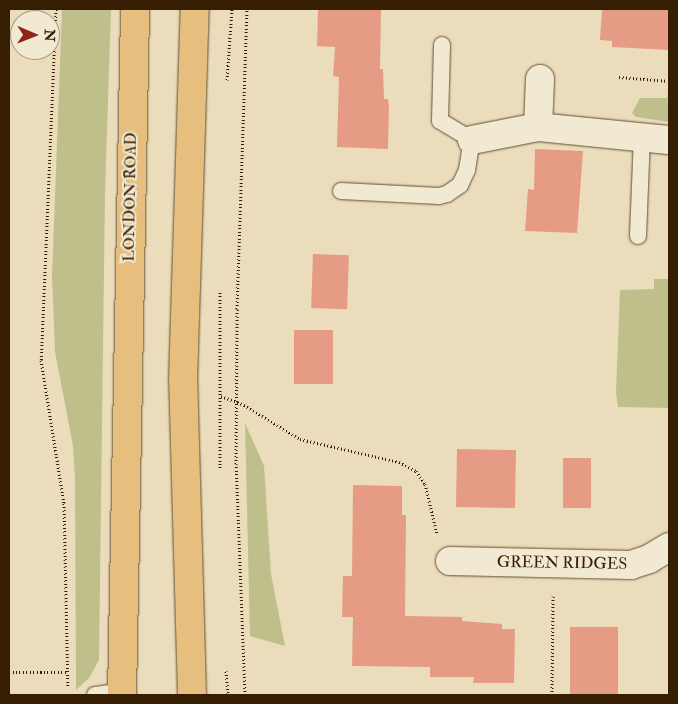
<!DOCTYPE html>
<html>
<head>
<meta charset="utf-8">
<style>
  body { margin:0 }
  #map { position:relative; width:678px; height:704px; overflow:hidden; background:#ebddbc; font-family:"IM FELL Double Pica",serif }
  div>[style] { position:absolute }
  [style*='--x'] { left:calc(var(--x)*1px); top:calc(var(--y)*1px); width:calc(var(--w)*1px); rotate:calc(var(--a)*1deg) }
  .green>* { inset:0; background:#bfbf8c }
  .building>* { inset:0; background:#e69b85; transform-origin:0 0 }
  .path>* { height:3px; margin-top:-1.5px; transform-origin:0; background:repeating-linear-gradient(90deg,#361e03 0 1px,transparent 0 3.5px) }
  .roads { filter:drop-shadow(0 0 1px #634e31) drop-shadow(0 0 1px #634e31) }
  .service>* { height:16px; margin:-8px; padding:0 8px; transform-origin:8px; border-radius:8px; background:#f2e9d3 }
  .minor>* { height:28px; margin:-14px; padding:0 14px; transform-origin:14px; border-radius:14px; background:#f2e9d3 }
  .trunk>* { height:28px; margin:-14px; padding:0 14px; transform-origin:14px; border-radius:14px; background:#e6be7e }
  span { translate:-50% -50%; white-space:nowrap; text-align:center; line-height:1.15; -webkit-text-stroke:4px #f2e9d3; paint-order:stroke }
  .street-label { font-size:16px; color:#361e03 }
  .frame { position:absolute; inset:0; border:10px solid #361e03; pointer-events:none }
  .north { position:absolute; left:10px; top:10px; width:50px; height:50px; box-sizing:border-box; background:#f2e9d3; border:1px solid #a79880; border-radius:50%; rotate:91deg; font-size:14px; font-weight:700; line-height:20px; text-align:center; color:#361e03 }
  .north::after { content:''; display:block; margin:auto; width:18px; height:22px; background:#8f2418; clip-path:polygon(50% 0,100% 100%,50% 72%,0 100%) }
</style>
</head>
<body>
<div id="map">
  <div class="green">
    <i style="clip-path:polygon(62px 9px,111px 9px,105px 193px,99px 660px,89px 678px,76px 690px,75px 479px,73px 446px,55px 352px,52px 277px)"></i>
    <i style="clip-path:polygon(667px 89px,669px 122px,636px 117px,632px 113px,640px 98px,667px 98px)"></i>
    <i style="clip-path:polygon(654px 279px,669px 279px,669px 408px,618px 407px,616px 392px,620px 290px,654px 289px)"></i>
    <i style="clip-path:polygon(245px 423px,264px 466px,271px 574px,285px 646px,250px 636px)"></i>
  </div>
  <div class="building">
    <i style="clip-path:polygon(318px 9px,381px 9px,380px 69px,383px 69px,384px 99px,388px 99px,389px 108px,388px 149px,337px 147px,339px 77px,333px 76px,335px 47px,317px 46px)"></i>
    <i style="clip-path:polygon(602px 9px,669px 9px,669px 50px,612px 47px,612px 41px,600px 40px)"></i>
    <i style="clip-path:polygon(535px 149px,583px 151px,577px 233px,525px 231px,528px 189px,534px 190px)"></i>
    <i style="left:313px;top:254px;width:36px;height:54px;rotate:2deg"></i>
    <i style="left:333px;top:330px;width:54px;height:39px;rotate:90deg"></i>
    <i style="left:457px;top:449px;width:59px;height:58px;rotate:1deg"></i>
    <i style="left:563px;top:458px;width:28px;height:50px"></i>
    <i style="clip-path:polygon(353px 485px,402px 486px,402px 515px,406px 515px,405px 616px,462px 617px,462px 621px,502px 624px,502px 629px,515px 629px,514px 683px,473px 683px,474px 677px,430px 677px,430px 667px,352px 666px,353px 617px,342px 617px,343px 576px,352px 576px)"></i>
    <i style="left:570px;top:627px;width:48px;height:68px"></i>
  </div>
  <div class="path">
    <i style="--x:56;--y:9;--w:351;--a:92.4"></i>
    <i style="--x:41;--y:360;--w:145;--a:80.9"></i>
    <i style="--x:64;--y:503;--w:185;--a:88.8"></i>
    <i style="--x:619;--y:77;--w:50;--a:4.6"></i>
    <i style="--x:227;--y:80;--w:71;--a:-86"></i>
    <i style="--x:221;--y:396;--w:25;--a:21"></i>
    <i style="--x:244;--y:405;--w:66;--a:31.3"></i>
    <i style="--x:300;--y:439;--w:102;--a:13.1"></i>
    <i style="--x:399;--y:462;--w:19;--a:28"></i>
    <i style="--x:416;--y:471;--w:16;--a:55"></i>
    <i style="--x:425;--y:484;--w:51;--a:76.5"></i>
    <i style="--x:220;--y:468;--w:176;--a:-90"></i>
    <i style="--x:226;--y:671;--w:24;--a:85"></i>
    <i style="--x:9;--y:672;--w:58;--a:0"></i>
    <i style="--x:245;--y:695;--w:231;--a:-92.2"></i>
    <i style="--x:236;--y:464;--w:155;--a:-89.6"></i>
    <i style="--x:237;--y:309;--w:300;--a:-88.1"></i>
    <i style="--x:552;--y:695;--w:99;--a:-89.4"></i>
  </div>
  <div class="roads">
    <div class="service">
      <i style="--x:341;--y:191;--w:98;--a:2.9"></i>
      <i style="--x:439;--y:196;--w:8;--a:-14"></i>
      <i style="--x:447;--y:194;--w:16;--a:-35"></i>
      <i style="--x:460;--y:185;--w:17;--a:-65"></i>
      <i style="--x:467;--y:170;--w:30;--a:-81"></i>
      <i style="--x:472;--y:140;--w:37;--a:-149"></i>
      <i style="--x:440;--y:121;--w:76;--a:-88.5"></i>
      <i style="--x:638;--y:236;--w:99;--a:-87.7"></i>
      <i style="--x:95;--y:695;--w:27;--a:-8"></i>
    </div>
    <div class="minor">
      <i style="--x:538;--y:127;--w:48;--a:-87.6"></i>
      <i style="--x:472;--y:140;--w:67;--a:-11.1"></i>
      <i style="--x:538;--y:127;--w:132;--a:5.7"></i>
      <i style="--x:450;--y:561;--w:181;--a:1.3"></i>
      <i style="--x:631;--y:565;--w:19;--a:-18"></i>
      <i style="--x:649;--y:559;--w:23;--a:-31"></i>
    </div>
    <div class="trunk">
      <i style="--x:122;--y:695;--w:686;--a:-88.91"></i>
      <i style="--x:192;--y:695;--w:314;--a:-91.6"></i>
      <i style="--x:183;--y:381;--w:372;--a:-88.2"></i>
    </div>
  </div>
  <div class="street-label">
    <span style="left:130px;top:197px;rotate:-89deg">LONDON ROAD</span>
    <span style="left:562px;top:563px;rotate:1deg">GREEN RIDGES</span>
  </div>
  <div class="frame"></div>
  <div class="north">N</div>
</div>
</body>
</html>
